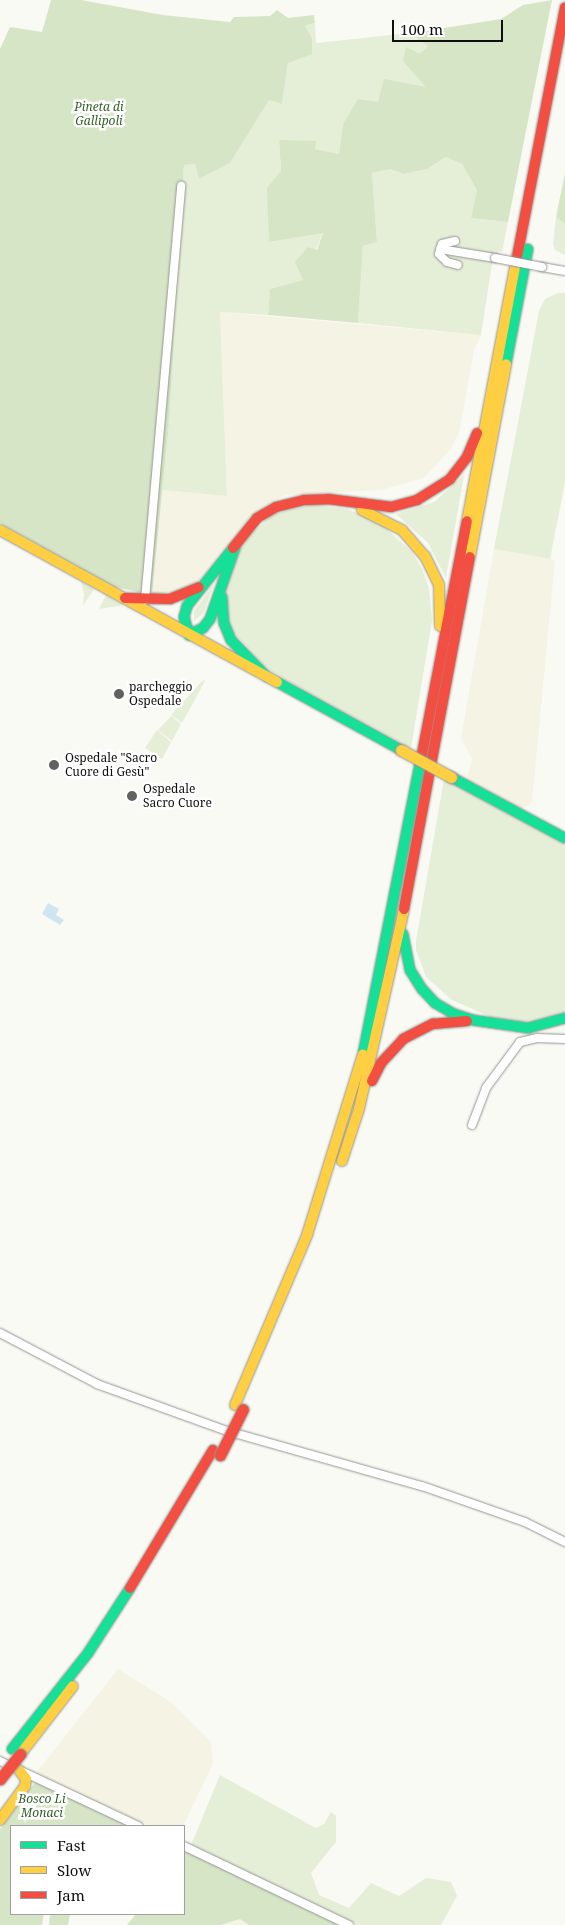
<!DOCTYPE html>
<html>
<head>
<meta charset="utf-8">
<style>
  body { margin:0 }
  #map { position:relative; width:565px; height:1925px; overflow:hidden; background:#fafaf5; font-family:"Noto Serif",serif }
  div>[style] { position:absolute }
  [style*='--x'] { left:calc(var(--x)*1px); top:calc(var(--y)*1px); width:calc(var(--w)*1px); rotate:calc(var(--a)*1deg) }
  .farmland>* { inset:0; background:#f5f3e3 }
  .green>* { inset:0; background:#e5eed7 }
  .forest>* { inset:0; background:#d6e5c6 }
  .water>* { inset:0; background:#cfe6f1 }
  .roads { filter:drop-shadow(0 0 1px #959593) drop-shadow(0 0 1px #959593) }
  .street>* { height:8px; margin:-4px; padding:0 4px; transform-origin:4px; border-radius:4px; background:#fefefe }
  .fast>* { height:10px; margin:-5px; padding:0 5px; transform-origin:5px; border-radius:5px; background:#16e098 }
  .slow>* { height:10px; margin:-5px; padding:0 5px; transform-origin:5px; border-radius:5px; background:#ffcf43 }
  .jam>* { height:10px; margin:-5px; padding:0 5px; transform-origin:5px; border-radius:5px; background:#f24e42 }
  .bridges { filter:drop-shadow(0 0 1px #959593) drop-shadow(0 0 1px #959593) }
  .street-bridge>* { height:8px; margin:-4px; padding:0 4px; transform-origin:4px; border-radius:4px; background:#fefefe }
  .slow-bridge>* { height:11px; margin:-5.5px; padding:0 5.5px; transform-origin:5.5px; border-radius:5.5px; background:#ffcf43 }
  .jam-bridge>* { height:11px; margin:-5.5px; padding:0 5.5px; transform-origin:5.5px; border-radius:5.5px; background:#f24e42 }
  .dots>* { width:14px; height:14px; translate:-50% -50%; box-sizing:border-box; border:2px solid #fff; border-radius:50% }
  span { translate:-50% -50%; white-space:nowrap; text-align:center; line-height:1.15; -webkit-text-stroke:5px #fff; paint-order:stroke }
  .park-label { font-size:12px; color:#345f26; font-style:italic }
  .poi-label { font-size:12px; color:#0f0f0f }
  .left { translate:0 -50%; text-align:left }
  .legend { position:absolute; left:10px; top:1825px; width:175px; height:90px; box-sizing:border-box; background:#fff; border:1px solid #9f9f9f; margin:0; padding:6px 9px; list-style:none; font-size:15px; color:#0f0f0f }
  .legend li { display:flex; align-items:center; gap:10px; height:25px }
  .legend b { width:25px; border:1px solid #9f9f9f }
  .scale { position:absolute; left:392px; top:20px; width:111px; height:22px; box-sizing:border-box; border:2px solid #0f0f0f; border-top:0; padding-left:6px; font-size:15px; line-height:18px; white-space:nowrap; color:#0f0f0f; -webkit-text-stroke:4px #fff; paint-order:stroke }
</style>
</head>
<body>
<div id="map">
  <div class="farmland">
    <i style="clip-path:polygon(220px 312px,481px 335px,474px 351px,459px 433px,450px 450px,424px 478px,381px 490px,285px 495px,265px 506px,198px 582px,185px 589px,152px 595px,162px 490px,227px 496px)"></i>
    <i style="clip-path:polygon(494px 549px,555px 560px,532px 802px,522px 809px,467px 778px,472px 759px,461px 738px)"></i>
    <i style="clip-path:polygon(118px 1669px,171px 1702px,211px 1742px,213px 1764px,183px 1826px,146px 1826px,36px 1773px)"></i>
    <i style="clip-path:polygon(232px 1919px,241px 1919px,249px 1925px,220px 1925px)"></i>
  </div>
  <div class="green">
    <i style="clip-path:polygon(315px 23px,316px 43px,419px 32px,417px 39px,428px 46px,421px 54px,427px 87px,378px 102px,343px 124px,339px 154px,314px 149px,315px 141px,279px 141px,281px 171px,270px 242px,323px 232px,304px 280px,270px 289px,268px 315px,220px 312px,227px 496px,162px 490px,184px 165px,195px 164px,199px 179px,230px 163px,269px 99px,282px 104px,288px 63px,305px 26px)"></i>
    <i style="clip-path:polygon(446px 157px,462px 164px,478px 190px,471px 218px,508px 222px,502px 252px,494px 251px,481px 335px,358px 323px,363px 246px,377px 242px,372px 173px,390px 169px,404px 174px,427px 169px)"></i>
    <i style="clip-path:polygon(556px 217px,565px 224px,565px 255px,555px 250px,553px 244px)"></i>
    <i style="clip-path:polygon(558px 293px,565px 293px,565px 482px,550px 559px,494px 549px,539px 311px,545px 299px)"></i>
    <i style="clip-path:polygon(464px 475px,446px 578px,428px 543px,396px 514px,434px 502px)"></i>
    <i style="clip-path:polygon(310px 505px,347px 509px,378px 521px,412px 552px,422px 569px,429px 588px,432px 621px,411px 748px,270px 671px,231px 630px,225px 588px,241px 545px,271px 515px)"></i>
    <i style="clip-path:polygon(81px 582px,94px 589px,83px 606px,84px 594px)"></i>
    <i style="clip-path:polygon(214px 584px,203px 614px,194px 621px,194px 611px)"></i>
    <i style="clip-path:polygon(106px 595px,124px 605px,99px 609px)"></i>
    <i style="clip-path:polygon(203px 680px,205px 681px,182px 723px,171px 715px)"></i>
    <i style="clip-path:polygon(171px 716px,181px 724px,172px 741px,158px 730px)"></i>
    <i style="clip-path:polygon(157px 730px,171px 742px,162px 759px,145px 748px)"></i>
    <i style="clip-path:polygon(444px 779px,565px 844px,565px 1012px,530px 1022px,493px 1018px,452px 1000px,426px 977px,416px 950px,416px 941px)"></i>
    <i style="clip-path:polygon(220px 1775px,316px 1828px,324px 1824px,331px 1812px,336px 1816px,336px 1842px,311px 1873px,319px 1895px,349px 1908px,371px 1883px,399px 1896px,426px 1878px,451px 1882px,457px 1896px,441px 1925px,358px 1925px,191px 1845px)"></i>
  </div>
  <div class="forest">
    <i style="clip-path:polygon(51px 0,81px 0,163px 15px,230px 22px,234px 17px,270px 16px,277px 10px,288px 18px,314px 15px,315px 23px,305px 26px,312px 38px,312px 54px,288px 63px,282px 104px,269px 100px,230px 163px,199px 179px,195px 164px,184px 165px,169px 421px,152px 595px,115px 587px,0 523px,0 49px,10px 27px,42px 32px)"></i>
    <i style="clip-path:polygon(552px 0,508px 222px,471px 218px,477px 190px,462px 164px,446px 157px,427px 169px,404px 174px,390px 169px,372px 173px,377px 242px,363px 246px,358px 323px,268px 315px,270px 289px,303px 280px,295px 262px,308px 247px,317px 250px,323px 233px,269px 242px,267px 188px,281px 171px,279px 140px,316px 141px,315px 149px,339px 154px,343px 124px,358px 99px,378px 102px,384px 79px,426px 87px,403px 61px,406px 47px,420px 54px,428px 46px,417px 39px,419px 32px,501px 19px,523px 5px)"></i>
    <i style="clip-path:polygon(565px 173px,565px 224px,556px 217px)"></i>
    <i style="clip-path:polygon(36px 1781px,133px 1826px,11px 1826px,11px 1914px,44px 1914px,42px 1925px,0 1925px,0 1829px)"></i>
    <i style="clip-path:polygon(184px 1849px,343px 1925px,249px 1925px,240px 1919px,220px 1925px,127px 1925px,136px 1914px,184px 1914px)"></i>
    <i style="clip-path:polygon(50px 1914px,70px 1914px,68px 1925px,49px 1925px)"></i>
  </div>
  <div class="water">
    <i style="clip-path:polygon(48px 903px,59px 909px,56px 915px,64px 920px,60px 925px,42px 914px)"></i>
  </div>
  <div class="roads">
    <div class="street">
      <i style="--x:455;--y:241;--w:13;--a:167"></i>
      <i style="--x:442;--y:244;--w:10;--a:107"></i>
      <i style="--x:439;--y:254;--w:11;--a:45"></i>
      <i style="--x:447;--y:262;--w:11;--a:15"></i>
      <i style="--x:440;--y:249;--w:56;--a:9.3"></i>
      <i style="--x:542;--y:267;--w:23;--a:10"></i>
      <i style="--x:145;--y:600;--w:416;--a:-85"></i>
      <i style="--x:472;--y:1125;--w:40;--a:-69"></i>
      <i style="--x:486;--y:1088;--w:57;--a:-53.5"></i>
      <i style="--x:520;--y:1042;--w:17;--a:-13"></i>
      <i style="--x:537;--y:1038;--w:28;--a:2"></i>
      <i style="--x:0;--y:1333;--w:110;--a:27.7"></i>
      <i style="--x:97;--y:1384;--w:138;--a:19.9"></i>
      <i style="--x:227;--y:1431;--w:203;--a:15.8"></i>
      <i style="--x:422;--y:1486;--w:109;--a:19.3"></i>
      <i style="--x:525;--y:1522;--w:45;--a:26.6"></i>
      <i style="--x:0;--y:1761;--w:153;--a:25.2"></i>
      <i style="--x:184;--y:1846;--w:183;--a:25.6"></i>
    </div>
    <div class="fast">
      <i style="--x:506;--y:364;--w:117;--a:-79.2"></i>
      <i style="--x:233;--y:548;--w:74;--a:128.4"></i>
      <i style="--x:187;--y:606;--w:11;--a:105"></i>
      <i style="--x:184;--y:617;--w:19;--a:74"></i>
      <i style="--x:189;--y:635;--w:16;--a:-27"></i>
      <i style="--x:203;--y:628;--w:11;--a:-52"></i>
      <i style="--x:210;--y:619;--w:78;--a:-70.6"></i>
      <i style="--x:222;--y:597;--w:26;--a:86"></i>
      <i style="--x:224;--y:623;--w:18;--a:68"></i>
      <i style="--x:231;--y:640;--w:52;--a:45.8"></i>
      <i style="--x:277;--y:682;--w:141;--a:28.7"></i>
      <i style="--x:451;--y:777;--w:129;--a:28.2"></i>
      <i style="--x:403;--y:934;--w:37;--a:79"></i>
      <i style="--x:410;--y:970;--w:22;--a:58"></i>
      <i style="--x:422;--y:989;--w:19;--a:47"></i>
      <i style="--x:435;--y:1003;--w:22;--a:30"></i>
      <i style="--x:454;--y:1014;--w:19;--a:18"></i>
      <i style="--x:472;--y:1020;--w:57;--a:8.1"></i>
      <i style="--x:528;--y:1028;--w:38;--a:-15"></i>
      <i style="--x:363;--y:1054;--w:306;--a:-78.9"></i>
      <i style="--x:12;--y:1749;--w:122;--a:-51.6"></i>
      <i style="--x:88;--y:1653;--w:77;--a:-57.1"></i>
    </div>
    <div class="slow">
      <i style="--x:362;--y:510;--w:45;--a:26.6"></i>
      <i style="--x:402;--y:530;--w:35;--a:49"></i>
      <i style="--x:425;--y:556;--w:32;--a:64"></i>
      <i style="--x:439;--y:585;--w:41;--a:88.6"></i>
      <i style="--x:467;--y:521;--w:269;--a:-79.3"></i>
      <i style="--x:0;--y:530;--w:316;--a:28.8"></i>
      <i style="--x:470;--y:557;--w:196;--a:-79.4"></i>
      <i style="--x:342;--y:1161;--w:55;--a:-71.9"></i>
      <i style="--x:359;--y:1109;--w:205;--a:-77.3"></i>
      <i style="--x:235;--y:1405;--w:185;--a:-67"></i>
      <i style="--x:307;--y:1235;--w:189;--a:-72.8"></i>
      <i style="--x:22;--y:1752;--w:83;--a:-52.3"></i>
      <i style="--x:0;--y:1820;--w:42;--a:-53.7"></i>
      <i style="--x:25;--y:1786;--w:7;--a:-82"></i>
      <i style="--x:26;--y:1779;--w:11;--a:-128"></i>
    </div>
    <div class="jam">
      <i style="--x:517;--y:257;--w:254;--a:-79.1"></i>
      <i style="--x:233;--y:548;--w:38;--a:-51"></i>
      <i style="--x:257;--y:518;--w:22;--a:-30"></i>
      <i style="--x:276;--y:507;--w:29;--a:-14"></i>
      <i style="--x:304;--y:500;--w:24;--a:-2"></i>
      <i style="--x:328;--y:499;--w:64;--a:7.2"></i>
      <i style="--x:391;--y:507;--w:27;--a:-15"></i>
      <i style="--x:417;--y:500;--w:39;--a:-32"></i>
      <i style="--x:450;--y:479;--w:28;--a:-52"></i>
      <i style="--x:467;--y:457;--w:26;--a:-67"></i>
      <i style="--x:125;--y:598;--w:45;--a:1.3"></i>
      <i style="--x:170;--y:599;--w:31;--a:-22"></i>
      <i style="--x:422;--y:754;--w:237;--a:-79.1"></i>
      <i style="--x:404;--y:909;--w:358;--a:-79.4"></i>
      <i style="--x:372;--y:1081;--w:20;--a:-63"></i>
      <i style="--x:381;--y:1063;--w:33;--a:-47"></i>
      <i style="--x:403;--y:1039;--w:34;--a:-27"></i>
      <i style="--x:433;--y:1024;--w:34;--a:-5"></i>
      <i style="--x:130;--y:1588;--w:161;--a:-59"></i>
    </div>
  </div>
  <div class="bridges">
    <div class="street-bridge">
      <i style="--x:495;--y:258;--w:48;--a:10.8"></i>
    </div>
    <div class="slow-bridge">
      <i style="--x:401;--y:750;--w:57;--a:28.4"></i>
    </div>
    <div class="jam-bridge">
      <i style="--x:220;--y:1455;--w:51;--a:-63.4"></i>
      <i style="--x:0;--y:1779;--w:32;--a:-51"></i>
    </div>
  </div>
  <div class="dots">
    <i style="left:119px;top:694px;background:#616160"></i>
    <i style="left:54px;top:765px;background:#616160"></i>
    <i style="left:132px;top:796px;background:#616160"></i>
  </div>
  <div class="park-label">
    <span style="left:99px;top:114px">Pineta di<br>Gallipoli</span>
    <span style="left:42px;top:1806px">Bosco Li<br>Monaci</span>
  </div>
  <div class="poi-label">
    <span class="left" style="left:129px;top:694px">parcheggio<br>Ospedale</span>
    <span class="left" style="left:65px;top:765px">Ospedale "Sacro<br>Cuore di Gesù"</span>
    <span class="left" style="left:143px;top:796px">Ospedale<br>Sacro Cuore</span>
  </div>
  <ul class="legend">
  <li><b style="height:6px;background:#16e098"></b>Fast</li>
  <li><b style="height:6px;background:#ffcf43"></b>Slow</li>
  <li><b style="height:6px;background:#f24e42"></b>Jam</li>
  </ul>
  <div class="scale">100 m</div>
</div>
</body>
</html>
